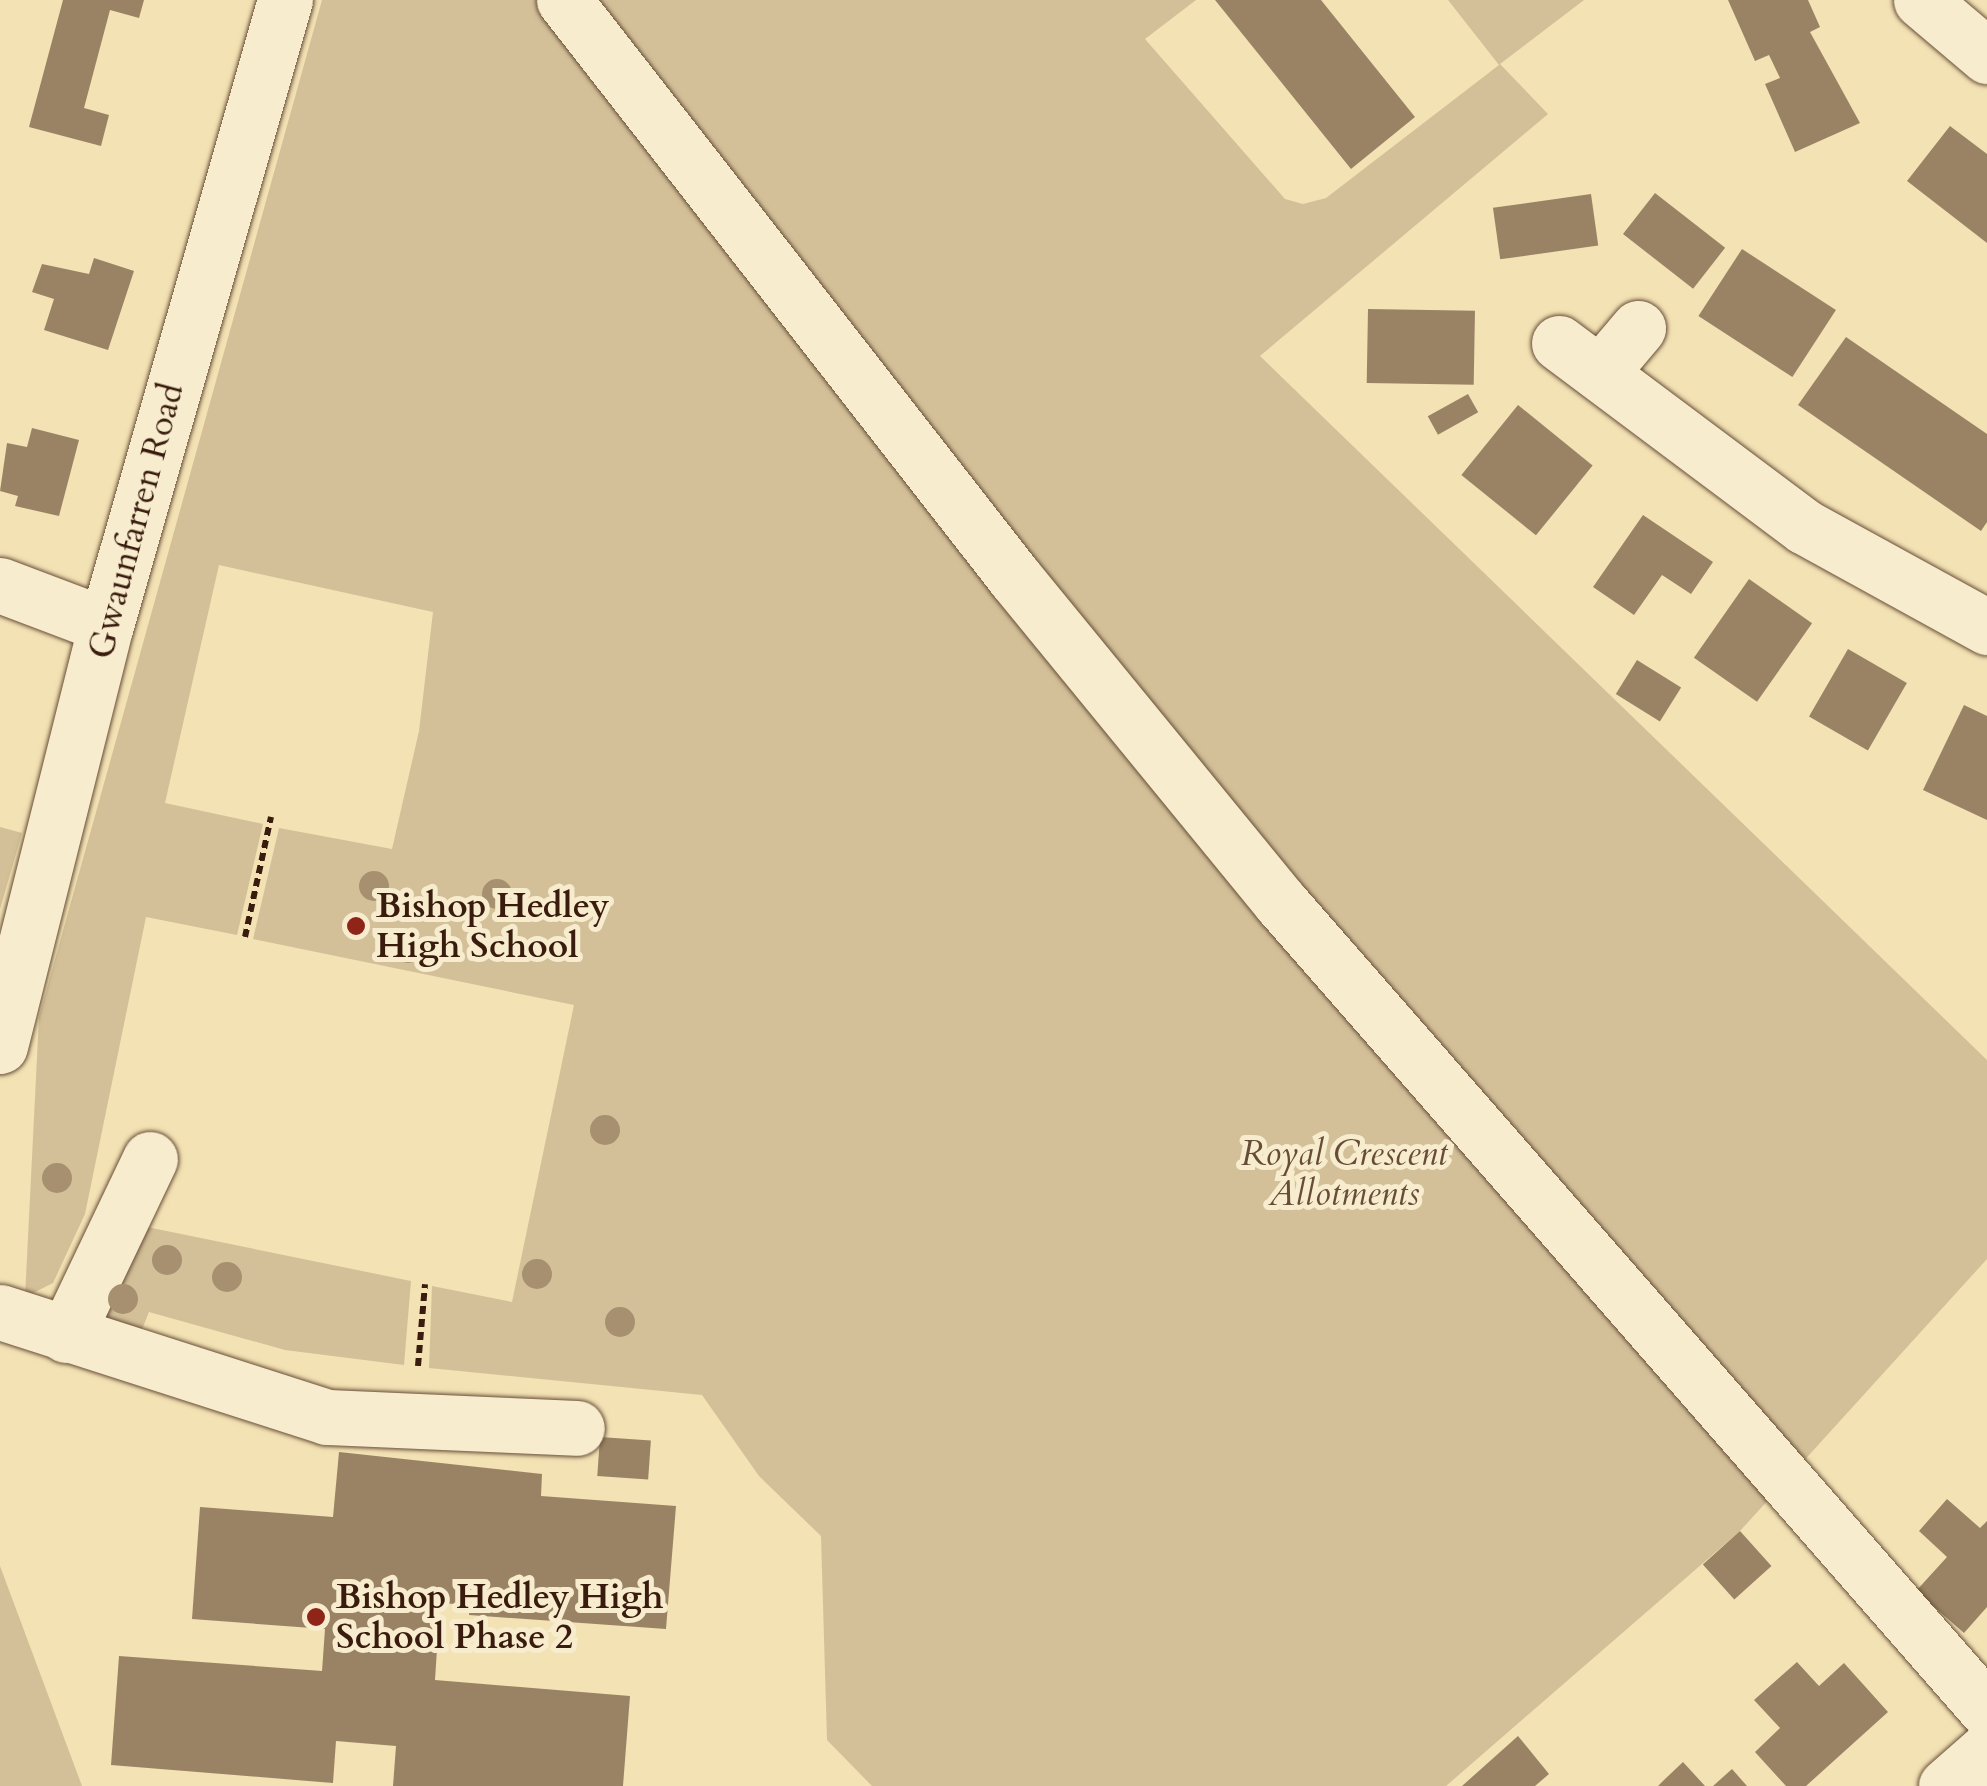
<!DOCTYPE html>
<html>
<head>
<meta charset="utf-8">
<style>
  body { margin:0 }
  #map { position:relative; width:1987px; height:1786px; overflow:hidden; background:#f3e2b4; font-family:Cardo,serif }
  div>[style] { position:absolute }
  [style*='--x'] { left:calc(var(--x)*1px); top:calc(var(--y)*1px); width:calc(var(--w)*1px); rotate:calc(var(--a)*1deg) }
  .green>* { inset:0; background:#d3c098 }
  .building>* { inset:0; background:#9a8364; transform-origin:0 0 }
  .path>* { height:6px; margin-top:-3px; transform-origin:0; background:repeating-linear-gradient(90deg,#391c0e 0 8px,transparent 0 13px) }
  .roads { filter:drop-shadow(0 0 2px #684e38) drop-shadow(0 0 2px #684e38) }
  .minor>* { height:55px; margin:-27.5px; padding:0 27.5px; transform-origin:27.5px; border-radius:27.5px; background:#f7ecce }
  .trees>* { width:30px; height:30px; margin:-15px; border-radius:50%; background:#a6906f }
  .dots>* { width:28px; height:28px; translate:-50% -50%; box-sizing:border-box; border:5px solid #f7ecce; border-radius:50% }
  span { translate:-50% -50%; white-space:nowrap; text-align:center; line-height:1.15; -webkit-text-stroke:10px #f7ecce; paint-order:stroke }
  .street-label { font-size:35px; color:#391c0e }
  .poi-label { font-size:35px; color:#391c0e; font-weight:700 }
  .left { translate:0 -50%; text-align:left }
  .park-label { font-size:35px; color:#674d37; font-style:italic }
</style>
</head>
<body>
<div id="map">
  <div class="green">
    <i style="clip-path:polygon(322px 0,1196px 0,1145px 39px,1285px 199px,1303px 204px,1326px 198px,1499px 65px,1448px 0,1584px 0,1500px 64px,1548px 114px,1260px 356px,1987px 1060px,1987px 1259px,1740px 1531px,1446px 1786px,872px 1786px,827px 1740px,821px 1536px,759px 1476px,702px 1395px,429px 1368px,432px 1286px,512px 1302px,574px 1005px,253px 939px,279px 828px,392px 849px,419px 731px,433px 612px,219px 565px,165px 803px,263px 824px,237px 935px,146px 917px,85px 1214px,53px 1283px,25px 1297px,39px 1017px)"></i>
    <i style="clip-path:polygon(0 827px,22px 833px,0 909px)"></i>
    <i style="clip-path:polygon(142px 1226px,411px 1281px,404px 1365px,285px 1350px,149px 1312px,135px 1347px,103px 1323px,113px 1277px)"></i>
    <i style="clip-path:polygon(0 1566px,82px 1786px,0 1786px)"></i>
  </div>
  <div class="building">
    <i style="clip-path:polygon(63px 0,144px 0,139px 18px,110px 10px,84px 108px,109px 115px,101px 146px,29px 127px)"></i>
    <i style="clip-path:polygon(1215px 0,1321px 0,1415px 117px,1351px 169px)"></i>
    <i style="clip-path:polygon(1728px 0,1808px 0,1820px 27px,1810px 32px,1860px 123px,1795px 152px,1765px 84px,1780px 78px,1769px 55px,1755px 61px)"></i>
    <i style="clip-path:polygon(1950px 126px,1987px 154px,1987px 243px,1907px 181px)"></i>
    <i style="left:1655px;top:193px;width:89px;height:52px;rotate:38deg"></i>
    <i style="left:1591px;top:194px;width:52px;height:99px;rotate:82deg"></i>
    <i style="left:1742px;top:249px;width:112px;height:80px;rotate:33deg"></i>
    <i style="clip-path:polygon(94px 258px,134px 271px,108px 350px,44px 330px,54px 299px,32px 292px,42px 264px,89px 274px)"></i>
    <i style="left:1368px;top:309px;width:107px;height:74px;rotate:1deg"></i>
    <i style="clip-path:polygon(1846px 337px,1987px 434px,1987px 522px,1981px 531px,1798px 405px)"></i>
    <i style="left:1468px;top:394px;width:21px;height:46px;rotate:61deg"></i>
    <i style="left:1518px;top:405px;width:96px;height:90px;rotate:39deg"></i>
    <i style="clip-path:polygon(32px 428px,79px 440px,59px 516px,15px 506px,18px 496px,0 491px,7px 443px,27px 447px)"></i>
    <i style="clip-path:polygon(1643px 515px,1713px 562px,1691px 594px,1662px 575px,1634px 615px,1593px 587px)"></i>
    <i style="left:1749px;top:579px;width:77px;height:96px;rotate:35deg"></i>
    <i style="left:1848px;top:649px;width:68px;height:78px;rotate:30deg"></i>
    <i style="left:1637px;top:660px;width:52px;height:40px;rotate:32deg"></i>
    <i style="clip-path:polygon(1964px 705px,1987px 716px,1987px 820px,1923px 790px)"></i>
    <i style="left:600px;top:1437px;width:51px;height:39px;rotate:4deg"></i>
    <i style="clip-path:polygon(339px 1452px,542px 1474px,541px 1496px,676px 1506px,666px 1629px,469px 1615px,470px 1605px,440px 1603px,435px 1680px,630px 1696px,623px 1786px,393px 1786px,396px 1746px,336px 1741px,333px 1783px,111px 1765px,119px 1656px,322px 1671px,325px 1629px,192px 1619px,200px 1507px,333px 1517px)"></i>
    <i style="clip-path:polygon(1947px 1499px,1980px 1528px,1987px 1521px,1987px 1607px,1964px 1633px,1916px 1591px,1947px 1557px,1919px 1531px)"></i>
    <i style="left:1740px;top:1531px;width:47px;height:50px;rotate:48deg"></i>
    <i style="clip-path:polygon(1797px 1662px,1819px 1686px,1844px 1663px,1888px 1712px,1806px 1786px,1786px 1786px,1755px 1752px,1780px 1728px,1754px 1700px)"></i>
    <i style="clip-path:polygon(1518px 1736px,1549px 1774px,1535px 1786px,1462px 1786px)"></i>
    <i style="clip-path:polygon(1683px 1762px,1705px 1786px,1658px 1786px,1665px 1779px)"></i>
    <i style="clip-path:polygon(1732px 1769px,1747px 1786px,1713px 1786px)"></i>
  </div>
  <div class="path">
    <i style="--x:245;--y:937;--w:123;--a:-77.8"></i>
    <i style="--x:418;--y:1366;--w:82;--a:-85.1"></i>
  </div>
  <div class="roads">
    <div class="minor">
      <i style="--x:564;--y:0;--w:733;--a:52.04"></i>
      <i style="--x:1015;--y:578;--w:420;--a:50.7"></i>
      <i style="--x:1281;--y:903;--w:1072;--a:48.82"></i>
      <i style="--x:1921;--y:0;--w:87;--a:40.3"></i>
      <i style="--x:1559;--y:343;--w:307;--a:36.8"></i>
      <i style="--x:1805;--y:527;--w:208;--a:28.8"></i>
      <i style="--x:1600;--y:373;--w:59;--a:-49.8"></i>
      <i style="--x:0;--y:585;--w:113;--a:20.7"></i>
      <i style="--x:0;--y:1046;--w:434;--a:-75.9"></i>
      <i style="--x:106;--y:625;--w:650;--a:-74.02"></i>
      <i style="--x:0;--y:1312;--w:343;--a:17.8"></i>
      <i style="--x:327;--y:1417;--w:250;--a:2.5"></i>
      <i style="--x:66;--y:1335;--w:195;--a:-64.5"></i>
      <i style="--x:1946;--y:1786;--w:55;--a:-41.3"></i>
    </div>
  </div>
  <div class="trees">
    <i style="left:374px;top:886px"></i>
    <i style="left:497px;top:894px"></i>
    <i style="left:408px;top:948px"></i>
    <i style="left:605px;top:1130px"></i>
    <i style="left:57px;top:1178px"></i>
    <i style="left:167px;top:1260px"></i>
    <i style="left:537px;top:1274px"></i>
    <i style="left:227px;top:1277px"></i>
    <i style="left:123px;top:1299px"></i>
    <i style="left:620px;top:1322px"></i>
  </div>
  <div class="dots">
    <i style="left:356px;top:926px;background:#8f2418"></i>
    <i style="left:316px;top:1617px;background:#8f2418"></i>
  </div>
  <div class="street-label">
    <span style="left:136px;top:521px;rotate:-75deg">Gwaunfarren Road</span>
  </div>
  <div class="poi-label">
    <span class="left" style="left:376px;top:926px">Bishop Hedley<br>High School</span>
    <span class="left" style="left:336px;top:1617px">Bishop Hedley High<br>School Phase 2</span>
  </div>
  <div class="park-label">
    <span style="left:1344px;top:1174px">Royal Crescent<br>Allotments</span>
  </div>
</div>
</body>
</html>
